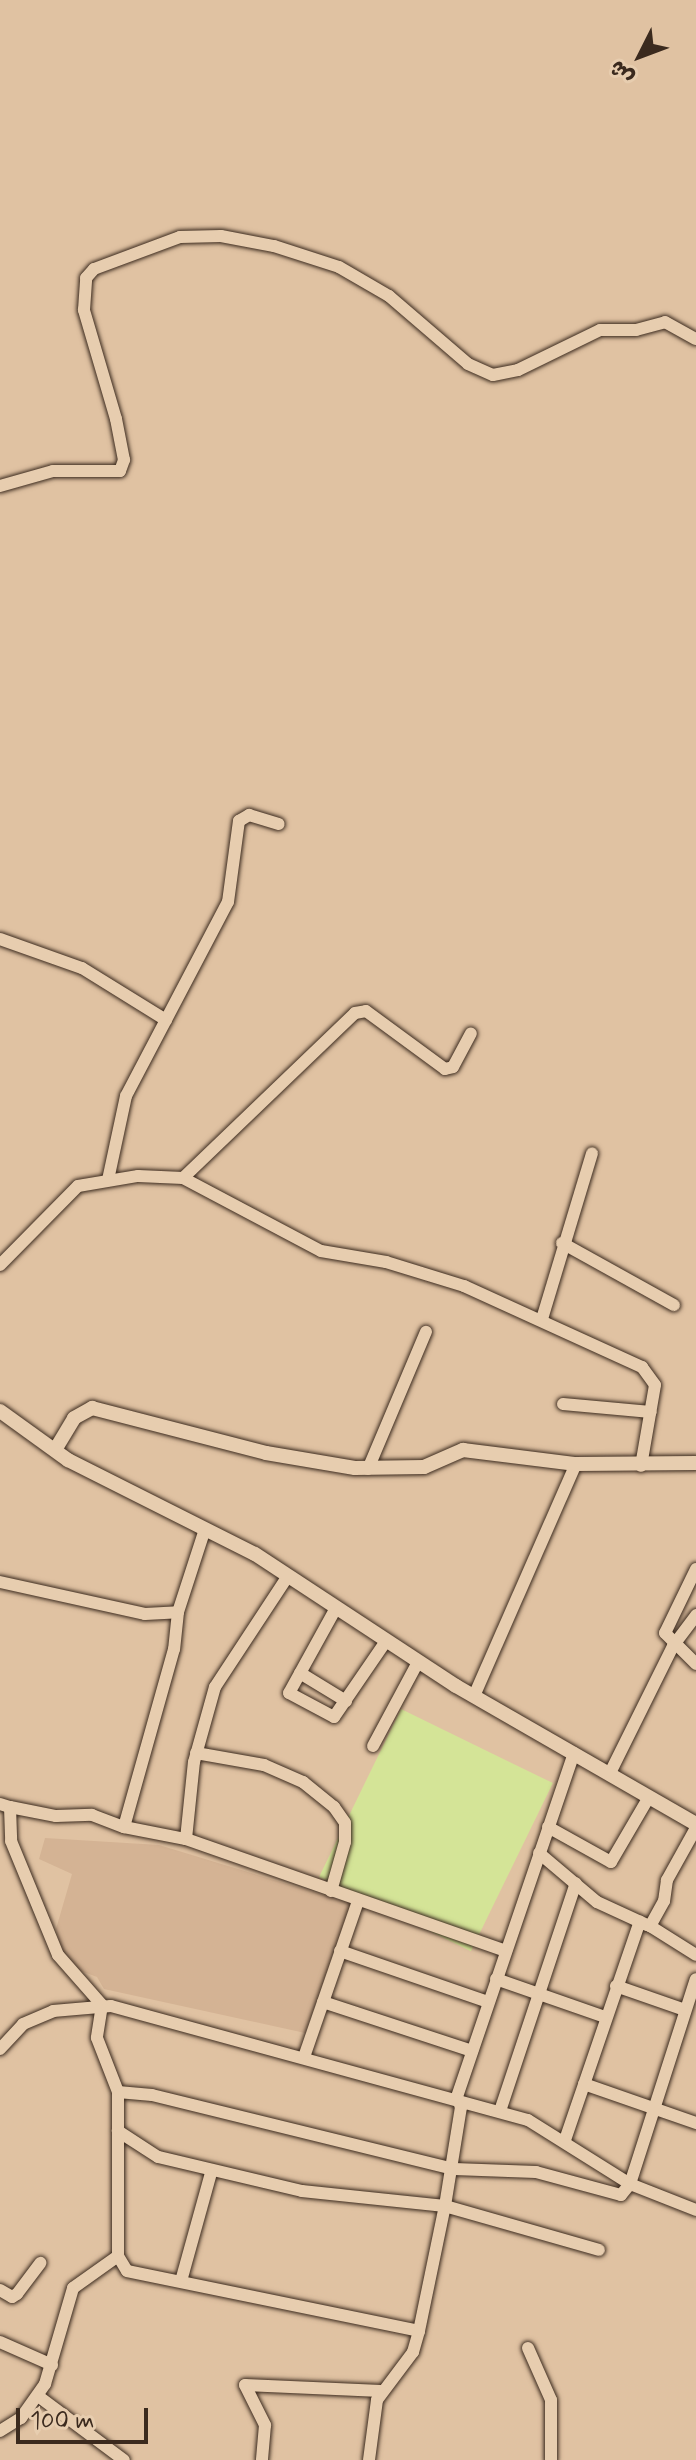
<!DOCTYPE html>
<html>
<head>
<meta charset="utf-8">
<style>
  body { margin:0 }
  #map { position:relative; width:696px; height:2460px; overflow:hidden; background:#e0c2a2; font-family:Mynerve,"Playpen Sans Arabic",sans-serif }
  div>[style] { position:absolute }
  [style*='--x'] { left:calc(var(--x)*1px); top:calc(var(--y)*1px); width:calc(var(--w)*1px); rotate:calc(var(--a)*1deg) }
  .built>* { inset:0; background:#d4b394 }
  .green>* { inset:0; background:#d4e497; transform-origin:0 0 }
  .roads { filter:drop-shadow(0 0 2px #3b2a1e) drop-shadow(0 0 2px #3b2a1e) }
  .minor>* { height:12px; margin:-6px; padding:0 6px; transform-origin:6px; border-radius:6px; background:#e7cdaf }
  .major>* { height:14px; margin:-7px; padding:0 7px; transform-origin:7px; border-radius:7px; background:#e7cdaf }
  span { translate:-50% -50%; white-space:nowrap; text-align:center; line-height:1.15; -webkit-text-stroke:6px #e7cdaf; paint-order:stroke }
  .north { position:absolute; left:600px; top:16px; width:80px; height:80px; -webkit-text-stroke:6px #e7cdaf; paint-order:stroke; rotate:228deg; font-size:22px; font-weight:700; line-height:32px; text-align:center; color:#3b2a1e }
  .north::after { content:''; display:block; margin:auto; width:28px; height:36px; background:#3b2a1e; clip-path:polygon(50% 0,100% 100%,50% 72%,0 100%) }
  .scale { position:absolute; left:16px; top:2408px; width:132px; height:36px; box-sizing:border-box; border:4px solid #3b2a1e; border-top:0; padding-left:10px; font-size:24px; line-height:28px; white-space:nowrap; color:#3b2a1e; -webkit-text-stroke:6px #e7cdaf; paint-order:stroke }
</style>
</head>
<body>
<div id="map">
  <div class="built">
    <i style="clip-path:polygon(45px 1838px,159px 1845px,353px 1904px,305px 2033px,104px 1989px,97px 1977px,81px 1971px,62px 1953px,56px 1929px,72px 1874px,39px 1859px)"></i>
  </div>
  <div class="green">
    <i style="left:401px;top:1709px;width:169px;height:187px;rotate:26deg"></i>
  </div>
  <div class="roads">
    <div class="minor">
      <i style="--x:0;--y:486;--w:55;--a:-15.8"></i>
      <i style="--x:53;--y:471;--w:67;--a:0"></i>
      <i style="--x:120;--y:471;--w:12;--a:-70"></i>
      <i style="--x:124;--y:460;--w:42;--a:-101"></i>
      <i style="--x:116;--y:419;--w:114;--a:-106.4"></i>
      <i style="--x:84;--y:310;--w:32;--a:-86"></i>
      <i style="--x:86;--y:278;--w:12;--a:-48"></i>
      <i style="--x:94;--y:269;--w:92;--a:-20.4"></i>
      <i style="--x:180;--y:237;--w:41;--a:-1.4"></i>
      <i style="--x:221;--y:236;--w:54;--a:10.7"></i>
      <i style="--x:274;--y:246;--w:68;--a:17.9"></i>
      <i style="--x:339;--y:267;--w:58;--a:30.1"></i>
      <i style="--x:389;--y:296;--w:104;--a:40.7"></i>
      <i style="--x:468;--y:364;--w:27;--a:24"></i>
      <i style="--x:493;--y:375;--w:25;--a:-11"></i>
      <i style="--x:518;--y:370;--w:91;--a:-26"></i>
      <i style="--x:600;--y:330;--w:36;--a:0"></i>
      <i style="--x:636;--y:330;--w:30;--a:-15"></i>
      <i style="--x:665;--y:322;--w:35;--a:29"></i>
      <i style="--x:0;--y:939;--w:87;--a:19.5"></i>
      <i style="--x:82;--y:968;--w:99;--a:31.8"></i>
      <i style="--x:183;--y:1178;--w:238;--a:-43.8"></i>
      <i style="--x:355;--y:1013;--w:11;--a:-10"></i>
      <i style="--x:366;--y:1011;--w:98;--a:36.3"></i>
      <i style="--x:445;--y:1069;--w:8;--a:-14"></i>
      <i style="--x:453;--y:1067;--w:38;--a:-62"></i>
      <i style="--x:108;--y:1180;--w:86;--a:-77.9"></i>
      <i style="--x:126;--y:1096;--w:219;--a:-62.3"></i>
      <i style="--x:228;--y:902;--w:82;--a:-82.3"></i>
      <i style="--x:239;--y:821;--w:12;--a:-31"></i>
      <i style="--x:249;--y:815;--w:31;--a:17"></i>
      <i style="--x:562;--y:1243;--w:128;--a:29"></i>
      <i style="--x:0;--y:1265;--w:111;--a:-45.4"></i>
      <i style="--x:78;--y:1186;--w:61;--a:-9.5"></i>
      <i style="--x:138;--y:1176;--w:45;--a:2.5"></i>
      <i style="--x:183;--y:1178;--w:156;--a:27.9"></i>
      <i style="--x:321;--y:1251;--w:66;--a:9.6"></i>
      <i style="--x:386;--y:1262;--w:82;--a:17.1"></i>
      <i style="--x:464;--y:1286;--w:196;--a:24.5"></i>
      <i style="--x:642;--y:1367;--w:22;--a:54"></i>
      <i style="--x:655;--y:1385;--w:82;--a:99.8"></i>
      <i style="--x:542;--y:1319;--w:173;--a:-73.2"></i>
      <i style="--x:563;--y:1404;--w:88;--a:5.2"></i>
      <i style="--x:368;--y:1469;--w:149;--a:-67.1"></i>
      <i style="--x:205;--y:1529;--w:87;--a:108"></i>
      <i style="--x:178;--y:1612;--w:37;--a:96"></i>
      <i style="--x:174;--y:1649;--w:185;--a:105.7"></i>
      <i style="--x:124;--y:1827;--w:63;--a:11"></i>
      <i style="--x:186;--y:1839;--w:339;--a:19.3"></i>
      <i style="--x:696;--y:1569;--w:71;--a:115.8"></i>
      <i style="--x:665;--y:1633;--w:44;--a:45"></i>
      <i style="--x:0;--y:1582;--w:148;--a:12.4"></i>
      <i style="--x:145;--y:1614;--w:33;--a:-3"></i>
      <i style="--x:336;--y:1608;--w:97;--a:118.9"></i>
      <i style="--x:289;--y:1693;--w:51;--a:28.1"></i>
      <i style="--x:334;--y:1717;--w:92;--a:-55.6"></i>
      <i style="--x:300;--y:1673;--w:54;--a:31.3"></i>
      <i style="--x:474;--y:1696;--w:253;--a:-66.3"></i>
      <i style="--x:373;--y:1746;--w:95;--a:-61.8"></i>
      <i style="--x:196;--y:1753;--w:69;--a:10"></i>
      <i style="--x:264;--y:1765;--w:43;--a:23.6"></i>
      <i style="--x:303;--y:1782;--w:40;--a:39"></i>
      <i style="--x:334;--y:1807;--w:19;--a:55"></i>
      <i style="--x:345;--y:1823;--w:19;--a:90"></i>
      <i style="--x:345;--y:1842;--w:51;--a:105.9"></i>
      <i style="--x:574;--y:1753;--w:363;--a:108.8"></i>
      <i style="--x:457;--y:2097;--w:11;--a:68"></i>
      <i style="--x:461;--y:2107;--w:100;--a:99.2"></i>
      <i style="--x:445;--y:2206;--w:160;--a:15.9"></i>
      <i style="--x:610;--y:1773;--w:142;--a:-63.6"></i>
      <i style="--x:673;--y:1646;--w:39;--a:-53"></i>
      <i style="--x:0;--y:1804;--w:10;--a:17"></i>
      <i style="--x:10;--y:1807;--w:34;--a:88"></i>
      <i style="--x:11;--y:1841;--w:123;--a:67.6"></i>
      <i style="--x:58;--y:1955;--w:67;--a:48.7"></i>
      <i style="--x:102;--y:2005;--w:33;--a:99"></i>
      <i style="--x:97;--y:2038;--w:58;--a:68.7"></i>
      <i style="--x:118;--y:2092;--w:34;--a:5"></i>
      <i style="--x:152;--y:2095;--w:311;--a:13.8"></i>
      <i style="--x:454;--y:2169;--w:82;--a:2.1"></i>
      <i style="--x:536;--y:2172;--w:88;--a:15.1"></i>
      <i style="--x:621;--y:2195;--w:14;--a:-51"></i>
      <i style="--x:630;--y:2184;--w:215;--a:-72.2"></i>
      <i style="--x:10;--y:1807;--w:47;--a:11.1"></i>
      <i style="--x:56;--y:1816;--w:36;--a:-2"></i>
      <i style="--x:92;--y:1815;--w:34;--a:21"></i>
      <i style="--x:548;--y:1827;--w:72;--a:29.1"></i>
      <i style="--x:611;--y:1862;--w:75;--a:-59.7"></i>
      <i style="--x:696;--y:1828;--w:60;--a:119.1"></i>
      <i style="--x:667;--y:1880;--w:21;--a:98"></i>
      <i style="--x:664;--y:1901;--w:29;--a:119"></i>
      <i style="--x:650;--y:1926;--w:54;--a:32.2"></i>
      <i style="--x:186;--y:1839;--w:77;--a:-84.1"></i>
      <i style="--x:194;--y:1762;--w:78;--a:-74.4"></i>
      <i style="--x:215;--y:1687;--w:133;--a:-56.7"></i>
      <i style="--x:539;--y:1853;--w:76;--a:40.2"></i>
      <i style="--x:597;--y:1902;--w:55;--a:24.7"></i>
      <i style="--x:340;--y:1951;--w:157;--a:19"></i>
      <i style="--x:496;--y:1979;--w:115;--a:19.2"></i>
      <i style="--x:616;--y:1986;--w:73;--a:19.2"></i>
      <i style="--x:323;--y:2002;--w:157;--a:18.2"></i>
      <i style="--x:0;--y:2049;--w:34;--a:-47"></i>
      <i style="--x:23;--y:2024;--w:33;--a:-23"></i>
      <i style="--x:53;--y:2011;--w:58;--a:-4.9"></i>
      <i style="--x:111;--y:2006;--w:432;--a:15.3"></i>
      <i style="--x:528;--y:2120;--w:120;--a:32.1"></i>
      <i style="--x:630;--y:2184;--w:71;--a:21.5"></i>
      <i style="--x:304;--y:2057;--w:165;--a:-70.9"></i>
      <i style="--x:584;--y:2084;--w:119;--a:19.2"></i>
      <i style="--x:500;--y:2111;--w:240;--a:-71.6"></i>
      <i style="--x:118;--y:2131;--w:125;--a:90"></i>
      <i style="--x:118;--y:2256;--w:17;--a:59"></i>
      <i style="--x:127;--y:2271;--w:298;--a:11.6"></i>
      <i style="--x:419;--y:2331;--w:128;--a:-78.3"></i>
      <i style="--x:445;--y:2206;--w:144;--a:-174"></i>
      <i style="--x:302;--y:2191;--w:148;--a:-166.7"></i>
      <i style="--x:158;--y:2157;--w:48;--a:-147"></i>
      <i style="--x:118;--y:2131;--w:39;--a:-90"></i>
      <i style="--x:565;--y:2140;--w:231;--a:-71.1"></i>
      <i style="--x:181;--y:2281;--w:112;--a:-74.5"></i>
      <i style="--x:0;--y:2290;--w:14;--a:30"></i>
      <i style="--x:12;--y:2297;--w:6;--a:-31"></i>
      <i style="--x:17;--y:2294;--w:39;--a:-53"></i>
      <i style="--x:0;--y:2342;--w:57;--a:23.9"></i>
      <i style="--x:528;--y:2348;--w:57;--a:66.1"></i>
      <i style="--x:551;--y:2400;--w:60;--a:90"></i>
      <i style="--x:245;--y:2385;--w:136;--a:2.5"></i>
      <i style="--x:245;--y:2385;--w:45;--a:63.4"></i>
      <i style="--x:265;--y:2425;--w:35;--a:95"></i>
      <i style="--x:38;--y:2396;--w:107;--a:36.7"></i>
      <i style="--x:0;--y:2431;--w:25;--a:-32"></i>
      <i style="--x:21;--y:2418;--w:42;--a:-54.8"></i>
      <i style="--x:45;--y:2384;--w:100;--a:-73.7"></i>
      <i style="--x:73;--y:2288;--w:55;--a:-35.4"></i>
      <i style="--x:369;--y:2460;--w:61;--a:-82.4"></i>
      <i style="--x:377;--y:2400;--w:60;--a:-53.1"></i>
      <i style="--x:413;--y:2352;--w:22;--a:-74"></i>
    </div>
    <div class="major">
      <i style="--x:0;--y:1411;--w:84;--a:35.8"></i>
      <i style="--x:68;--y:1460;--w:209;--a:26.7"></i>
      <i style="--x:255;--y:1554;--w:240;--a:33.3"></i>
      <i style="--x:456;--y:1686;--w:277;--a:29.9"></i>
      <i style="--x:55;--y:1450;--w:37;--a:-59"></i>
      <i style="--x:74;--y:1418;--w:21;--a:-29"></i>
      <i style="--x:92;--y:1408;--w:180;--a:14.5"></i>
      <i style="--x:266;--y:1453;--w:90;--a:9.6"></i>
      <i style="--x:355;--y:1468;--w:69;--a:-0.8"></i>
      <i style="--x:424;--y:1467;--w:43;--a:-23.6"></i>
      <i style="--x:463;--y:1450;--w:114;--a:7.1"></i>
      <i style="--x:576;--y:1464;--w:120;--a:-0.5"></i>
    </div>
  </div>
  <div class="north">ش</div>
  <div class="scale">100 m</div>
</div>
</body>
</html>
